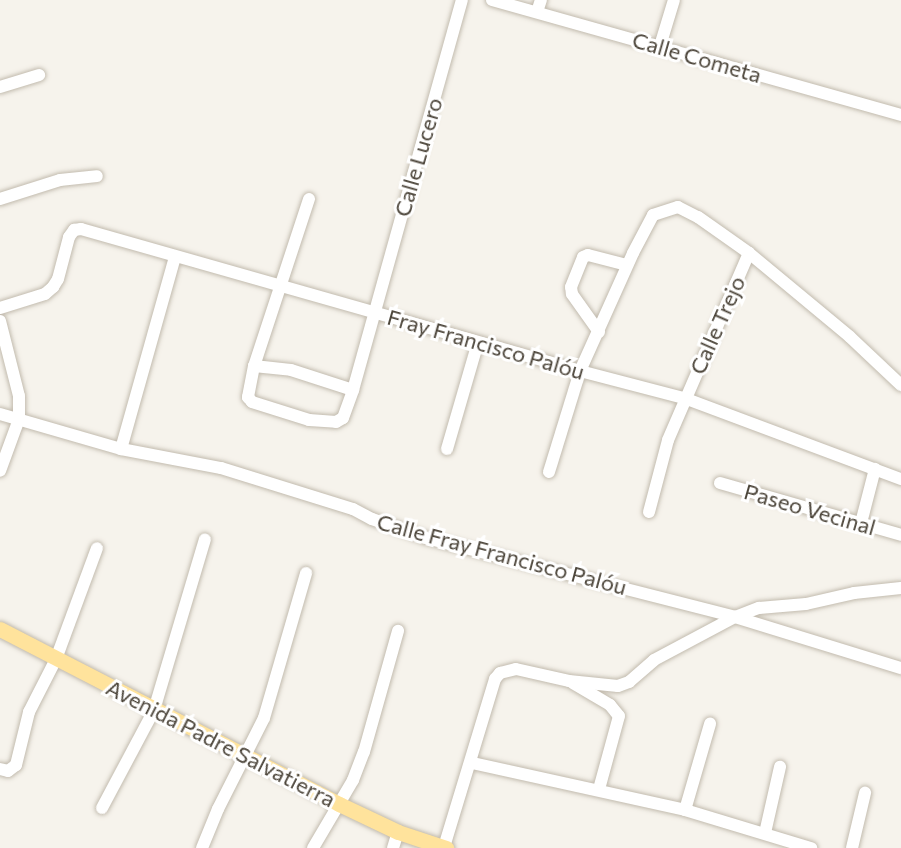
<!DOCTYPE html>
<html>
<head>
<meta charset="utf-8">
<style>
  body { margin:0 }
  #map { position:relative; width:901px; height:848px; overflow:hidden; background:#f6f3ec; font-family:Commissioner,sans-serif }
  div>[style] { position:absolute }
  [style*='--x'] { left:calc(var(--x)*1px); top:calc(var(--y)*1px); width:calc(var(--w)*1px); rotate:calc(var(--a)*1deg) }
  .roads { filter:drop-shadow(0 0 2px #c2bbae) drop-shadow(0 0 2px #c2bbae) }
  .minor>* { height:12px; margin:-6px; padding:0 6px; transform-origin:6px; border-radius:6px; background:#fff }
  .major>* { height:15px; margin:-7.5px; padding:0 7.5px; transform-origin:7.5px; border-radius:7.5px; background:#ffe39c }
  span { translate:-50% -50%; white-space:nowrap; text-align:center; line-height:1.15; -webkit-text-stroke:6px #fff; paint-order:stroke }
  .street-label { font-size:22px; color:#4b4439 }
</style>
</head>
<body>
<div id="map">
  <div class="roads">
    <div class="minor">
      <i style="--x:492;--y:0;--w:425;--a:15.7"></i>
      <i style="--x:537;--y:12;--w:13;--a:-72"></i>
      <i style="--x:660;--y:46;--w:48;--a:-73.1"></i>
      <i style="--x:0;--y:87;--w:41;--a:-17.1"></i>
      <i style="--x:0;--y:199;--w:63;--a:-17.6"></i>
      <i style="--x:60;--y:180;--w:37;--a:-6"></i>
      <i style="--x:309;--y:199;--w:176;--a:108.2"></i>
      <i style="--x:254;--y:366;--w:32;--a:101"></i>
      <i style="--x:248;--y:397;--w:6;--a:51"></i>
      <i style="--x:252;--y:402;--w:60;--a:17.5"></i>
      <i style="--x:309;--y:420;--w:27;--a:4"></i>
      <i style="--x:336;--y:422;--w:8;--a:-30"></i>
      <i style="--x:343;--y:418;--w:30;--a:-70"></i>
      <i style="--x:353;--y:390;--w:405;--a:-74.4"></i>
      <i style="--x:0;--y:308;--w:47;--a:-17.3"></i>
      <i style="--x:45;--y:294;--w:11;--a:-41"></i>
      <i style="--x:53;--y:287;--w:9;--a:-58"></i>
      <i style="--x:58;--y:279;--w:43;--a:-75.3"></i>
      <i style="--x:69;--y:237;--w:9;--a:-54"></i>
      <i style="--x:74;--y:230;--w:7;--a:-8"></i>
      <i style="--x:81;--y:229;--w:519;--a:15.88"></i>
      <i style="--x:580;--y:371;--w:107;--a:14.6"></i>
      <i style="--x:684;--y:398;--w:232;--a:20.5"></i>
      <i style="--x:0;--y:321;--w:77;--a:75.8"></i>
      <i style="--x:19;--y:396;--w:23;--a:90"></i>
      <i style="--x:19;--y:419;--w:55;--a:110.1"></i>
      <i style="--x:599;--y:332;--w:47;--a:-125.4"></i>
      <i style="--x:572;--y:294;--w:7;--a:-98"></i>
      <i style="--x:571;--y:287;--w:32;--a:-68"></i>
      <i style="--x:583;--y:257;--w:5;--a:-22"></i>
      <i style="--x:588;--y:255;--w:40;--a:14.4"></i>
      <i style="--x:254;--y:366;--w:37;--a:6"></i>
      <i style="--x:291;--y:370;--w:65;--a:17.9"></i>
      <i style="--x:0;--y:414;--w:126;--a:16.1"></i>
      <i style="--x:121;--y:449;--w:102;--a:10.8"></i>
      <i style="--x:221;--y:468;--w:138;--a:17.3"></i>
      <i style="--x:353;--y:509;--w:21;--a:28"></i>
      <i style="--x:372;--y:519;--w:57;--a:19.4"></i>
      <i style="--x:426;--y:538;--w:319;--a:14.3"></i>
      <i style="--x:735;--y:617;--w:174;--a:17.1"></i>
      <i style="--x:121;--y:449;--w:199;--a:-74.3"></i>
      <i style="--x:447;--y:449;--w:111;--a:-73.8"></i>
      <i style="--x:549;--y:472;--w:106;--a:-72.9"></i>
      <i style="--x:580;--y:371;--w:129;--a:-65.8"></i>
      <i style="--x:633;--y:253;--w:43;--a:-62.2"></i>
      <i style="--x:653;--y:215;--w:26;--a:-18"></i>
      <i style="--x:678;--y:207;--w:22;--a:27"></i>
      <i style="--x:698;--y:217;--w:62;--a:35.2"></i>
      <i style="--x:749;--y:253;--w:131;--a:39.7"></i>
      <i style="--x:850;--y:337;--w:70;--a:43.3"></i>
      <i style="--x:720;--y:483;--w:188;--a:16"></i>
      <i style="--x:649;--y:512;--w:74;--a:-75.2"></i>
      <i style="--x:668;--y:440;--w:204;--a:-66.6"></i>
      <i style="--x:861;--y:523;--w:56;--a:-75.5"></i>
      <i style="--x:573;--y:683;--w:43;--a:30.7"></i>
      <i style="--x:610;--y:705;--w:14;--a:51"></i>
      <i style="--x:619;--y:716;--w:76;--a:105.3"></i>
      <i style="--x:472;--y:763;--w:218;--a:12.4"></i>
      <i style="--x:685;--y:810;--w:132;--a:16.8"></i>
      <i style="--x:0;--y:769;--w:8;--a:14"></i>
      <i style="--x:8;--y:771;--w:10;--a:-37"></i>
      <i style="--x:16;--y:765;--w:55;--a:-76.2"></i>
      <i style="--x:29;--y:712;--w:59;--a:-63"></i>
      <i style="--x:56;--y:659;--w:118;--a:-69.7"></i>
      <i style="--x:102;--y:808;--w:111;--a:-62"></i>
      <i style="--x:154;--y:710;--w:178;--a:-73.4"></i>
      <i style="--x:685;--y:810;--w:90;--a:-73.8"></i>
      <i style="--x:765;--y:833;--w:68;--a:-77.2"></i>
      <i style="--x:444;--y:847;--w:176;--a:-73.1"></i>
      <i style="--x:495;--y:679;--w:8;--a:-50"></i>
      <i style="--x:500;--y:673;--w:16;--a:-14"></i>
      <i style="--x:516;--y:669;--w:54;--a:12.8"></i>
      <i style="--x:569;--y:681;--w:49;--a:5.8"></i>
      <i style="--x:618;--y:686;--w:12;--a:-20"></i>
      <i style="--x:629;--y:682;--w:33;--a:-41"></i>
      <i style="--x:654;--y:660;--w:92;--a:-28"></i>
      <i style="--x:735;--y:617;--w:26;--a:-21"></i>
      <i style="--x:759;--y:608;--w:47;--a:-4.9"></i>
      <i style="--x:806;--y:604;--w:49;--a:-12.9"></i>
      <i style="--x:854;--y:593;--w:47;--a:-6.1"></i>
      <i style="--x:202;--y:848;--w:42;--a:-67.7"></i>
      <i style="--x:218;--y:809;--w:102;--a:-63.2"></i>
      <i style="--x:264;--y:718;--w:151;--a:-73.8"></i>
      <i style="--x:313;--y:848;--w:79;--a:-59.5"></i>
      <i style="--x:353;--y:780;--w:30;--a:-69"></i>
      <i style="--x:364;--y:752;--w:126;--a:-74.3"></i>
      <i style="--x:393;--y:848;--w:17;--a:-73"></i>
      <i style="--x:852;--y:848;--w:57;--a:-76.7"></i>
    </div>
    <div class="major">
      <i style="--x:0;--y:629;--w:382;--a:27.3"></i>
      <i style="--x:339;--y:804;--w:65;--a:25.4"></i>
      <i style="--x:398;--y:832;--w:51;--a:18.4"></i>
    </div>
  </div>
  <div class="street-label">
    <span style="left:697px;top:57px;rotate:16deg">Calle Cometa</span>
    <span style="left:418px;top:157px;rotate:-74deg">Calle Lucero</span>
    <span style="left:717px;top:325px;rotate:-66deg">Calle Trejo</span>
    <span style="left:486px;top:344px;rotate:16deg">Fray Francisco Palóu</span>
    <span style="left:810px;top:509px;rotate:16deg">Paseo Vecinal</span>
    <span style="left:502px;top:554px;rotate:15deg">Calle Fray Francisco Palóu</span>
    <span style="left:221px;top:743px;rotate:27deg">Avenida Padre Salvatierra</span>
  </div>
</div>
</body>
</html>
